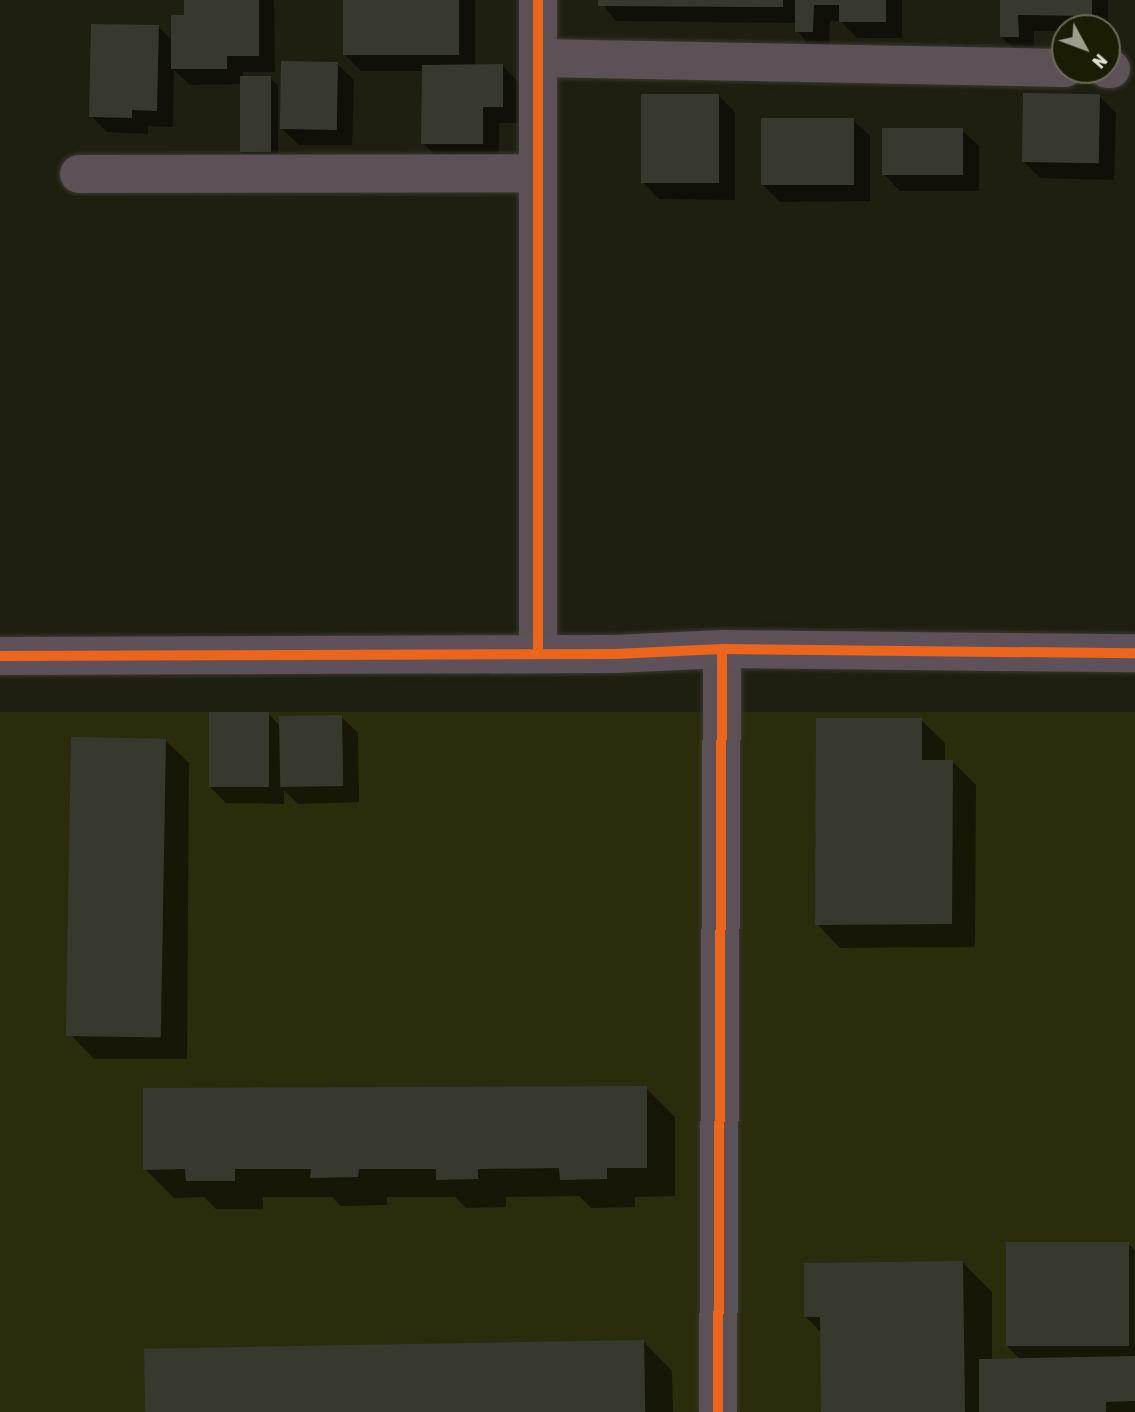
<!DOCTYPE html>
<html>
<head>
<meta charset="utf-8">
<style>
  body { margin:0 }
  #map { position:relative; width:1135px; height:1412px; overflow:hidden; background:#1e1f11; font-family:"Asap Condensed",sans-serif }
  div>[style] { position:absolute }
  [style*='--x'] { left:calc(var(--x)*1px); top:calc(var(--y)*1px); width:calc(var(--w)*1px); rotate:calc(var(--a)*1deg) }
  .built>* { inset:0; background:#2a2c0c; transform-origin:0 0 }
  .shadow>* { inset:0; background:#0007 }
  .building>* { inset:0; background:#38392e; transform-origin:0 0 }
  .roads { filter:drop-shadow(0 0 2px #383a2d) drop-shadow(0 0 2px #383a2d) }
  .street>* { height:38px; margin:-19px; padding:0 19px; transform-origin:19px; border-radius:19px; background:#5c5157 }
  .secondary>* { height:38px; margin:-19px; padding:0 19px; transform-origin:19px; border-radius:19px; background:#5f515a }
  .cycleway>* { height:10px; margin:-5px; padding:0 5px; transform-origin:5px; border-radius:5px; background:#eb651d }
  span { translate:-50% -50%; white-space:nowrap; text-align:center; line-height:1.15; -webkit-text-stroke:5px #1a1c03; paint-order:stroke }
  .north { position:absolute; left:1051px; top:14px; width:70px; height:70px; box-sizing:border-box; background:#1a1c03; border:2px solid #6a6c56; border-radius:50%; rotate:131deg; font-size:19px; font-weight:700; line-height:28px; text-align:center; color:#e1e3d3 }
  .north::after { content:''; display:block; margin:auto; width:24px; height:32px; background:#9d9e8f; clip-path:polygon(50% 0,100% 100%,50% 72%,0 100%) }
</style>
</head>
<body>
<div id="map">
  <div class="built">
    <i style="left:0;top:712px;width:1135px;height:700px"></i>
  </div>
  <div class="shadow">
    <i style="clip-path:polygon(185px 0,274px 0,275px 72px,243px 72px,243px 78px,270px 78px,278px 86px,278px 159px,250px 160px,242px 152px,241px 84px,190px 85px,174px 70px,173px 127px,148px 126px,148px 134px,107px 132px,91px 116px,158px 27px,173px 41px,186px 17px)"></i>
    <i style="clip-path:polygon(345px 0,475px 0,475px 66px,503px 66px,519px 83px,519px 123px,499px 123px,499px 160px,440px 160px,423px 143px,424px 71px,361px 71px,344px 54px)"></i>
    <i style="clip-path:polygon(599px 0,902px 0,902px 38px,857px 38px,840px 21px,830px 21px,829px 48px,813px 48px,797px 31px,797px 23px,616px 21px)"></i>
    <i style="clip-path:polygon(1002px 0,1108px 0,1108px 31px,1034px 31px,1034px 53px,1018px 52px,1001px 36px)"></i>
    <i style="clip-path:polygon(337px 64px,354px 80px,352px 145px,299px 145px,282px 129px)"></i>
    <i style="clip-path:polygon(718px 95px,735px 112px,735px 200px,659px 199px,643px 182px)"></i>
    <i style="clip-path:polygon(1100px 97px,1116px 113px,1114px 180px,1040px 178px,1023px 161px)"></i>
    <i style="clip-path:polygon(853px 120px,870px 136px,870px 201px,780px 202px,763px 185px)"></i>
    <i style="clip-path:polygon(962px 130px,979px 146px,979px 191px,900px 191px,884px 174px)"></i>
    <i style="clip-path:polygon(269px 714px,280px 726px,341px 717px,358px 733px,359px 802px,298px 804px,284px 790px,284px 804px,226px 803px,209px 786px)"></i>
    <i style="clip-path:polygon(921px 720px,945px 743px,945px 762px,953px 762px,976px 785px,975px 947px,840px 948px,817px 924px)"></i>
    <i style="clip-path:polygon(165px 740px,189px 763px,187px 1059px,94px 1059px,71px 1035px)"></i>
    <i style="clip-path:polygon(646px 1088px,675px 1117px,675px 1196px,635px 1197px,635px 1207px,591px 1208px,579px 1196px,506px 1197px,506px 1207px,466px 1208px,455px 1197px,387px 1197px,387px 1205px,341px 1206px,332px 1197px,263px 1197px,263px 1209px,216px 1209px,204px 1197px,174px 1198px,145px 1169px)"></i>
    <i style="clip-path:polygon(1128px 1244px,1135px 1251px,1135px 1412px,822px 1412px,822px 1333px,806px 1317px,963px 1263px,992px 1292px,992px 1360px,1021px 1360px,1007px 1346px)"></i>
    <i style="clip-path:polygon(644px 1342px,672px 1371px,673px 1412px,146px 1412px)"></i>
  </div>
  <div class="building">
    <i style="clip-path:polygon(184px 0,259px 0,259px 56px,227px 56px,227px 69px,171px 69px,171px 15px,184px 15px)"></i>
    <i style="left:343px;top:0;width:116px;height:55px"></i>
    <i style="clip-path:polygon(598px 0,783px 0,783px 7px,598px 6px)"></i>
    <i style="clip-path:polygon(795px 0,886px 0,886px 22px,839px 22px,839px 5px,814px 5px,813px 32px,795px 32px)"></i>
    <i style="clip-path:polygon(1000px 0,1092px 0,1092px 16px,1018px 15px,1019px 37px,1000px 37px)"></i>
    <i style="clip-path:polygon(91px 24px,159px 25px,157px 111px,132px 110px,132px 118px,89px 117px)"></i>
    <i style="left:281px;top:61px;width:57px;height:68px;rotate:1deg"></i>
    <i style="clip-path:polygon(503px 64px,503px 107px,483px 107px,483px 144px,421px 144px,422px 65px)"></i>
    <i style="left:240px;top:76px;width:31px;height:76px"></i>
    <i style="left:1023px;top:93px;width:77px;height:69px;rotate:1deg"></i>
    <i style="left:641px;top:94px;width:78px;height:89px"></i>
    <i style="left:854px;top:118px;width:67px;height:93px;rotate:90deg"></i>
    <i style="left:963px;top:128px;width:47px;height:81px;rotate:90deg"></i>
    <i style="left:209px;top:712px;width:60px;height:75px"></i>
    <i style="left:342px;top:715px;width:71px;height:63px;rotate:89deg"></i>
    <i style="clip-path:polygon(816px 718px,922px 718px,922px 760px,953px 760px,952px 924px,815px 925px)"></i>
    <i style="left:71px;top:737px;width:95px;height:299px;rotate:1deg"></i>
    <i style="clip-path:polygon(647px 1086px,647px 1168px,607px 1168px,607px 1179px,560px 1180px,559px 1168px,478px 1169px,478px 1179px,436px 1180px,436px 1169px,359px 1169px,358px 1177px,310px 1178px,311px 1169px,235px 1169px,235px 1181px,186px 1181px,185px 1169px,143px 1170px,143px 1088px)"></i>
    <i style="left:1006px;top:1242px;width:123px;height:104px"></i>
    <i style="clip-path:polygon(963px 1261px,965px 1412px,821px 1412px,820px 1317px,804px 1317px,804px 1263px)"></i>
    <i style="left:644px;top:1340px;width:72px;height:500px;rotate:89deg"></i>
    <i style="clip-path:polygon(1135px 1356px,1135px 1401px,1106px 1402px,1106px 1412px,979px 1412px,979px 1359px)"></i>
  </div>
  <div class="roads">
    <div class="street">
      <i style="--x:538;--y:58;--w:527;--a:1.09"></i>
      <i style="--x:1107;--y:69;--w:4;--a:0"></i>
      <i style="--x:79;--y:174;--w:458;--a:-0.1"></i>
      <i style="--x:538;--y:652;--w:652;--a:-90"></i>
      <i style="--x:718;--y:1412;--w:763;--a:-89.7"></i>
    </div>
    <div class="secondary">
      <i style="--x:0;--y:656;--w:615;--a:-0.19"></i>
      <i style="--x:615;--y:654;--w:107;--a:-2.7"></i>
      <i style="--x:722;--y:649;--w:413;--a:0.6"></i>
    </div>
  </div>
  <div class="cycleway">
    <i style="--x:538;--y:652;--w:652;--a:-90"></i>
    <i style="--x:0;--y:656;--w:615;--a:-0.19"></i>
    <i style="--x:615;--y:654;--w:107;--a:-2.7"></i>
    <i style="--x:722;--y:649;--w:413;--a:0.6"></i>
    <i style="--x:718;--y:1412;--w:763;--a:-89.7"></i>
  </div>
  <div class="north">N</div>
</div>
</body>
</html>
